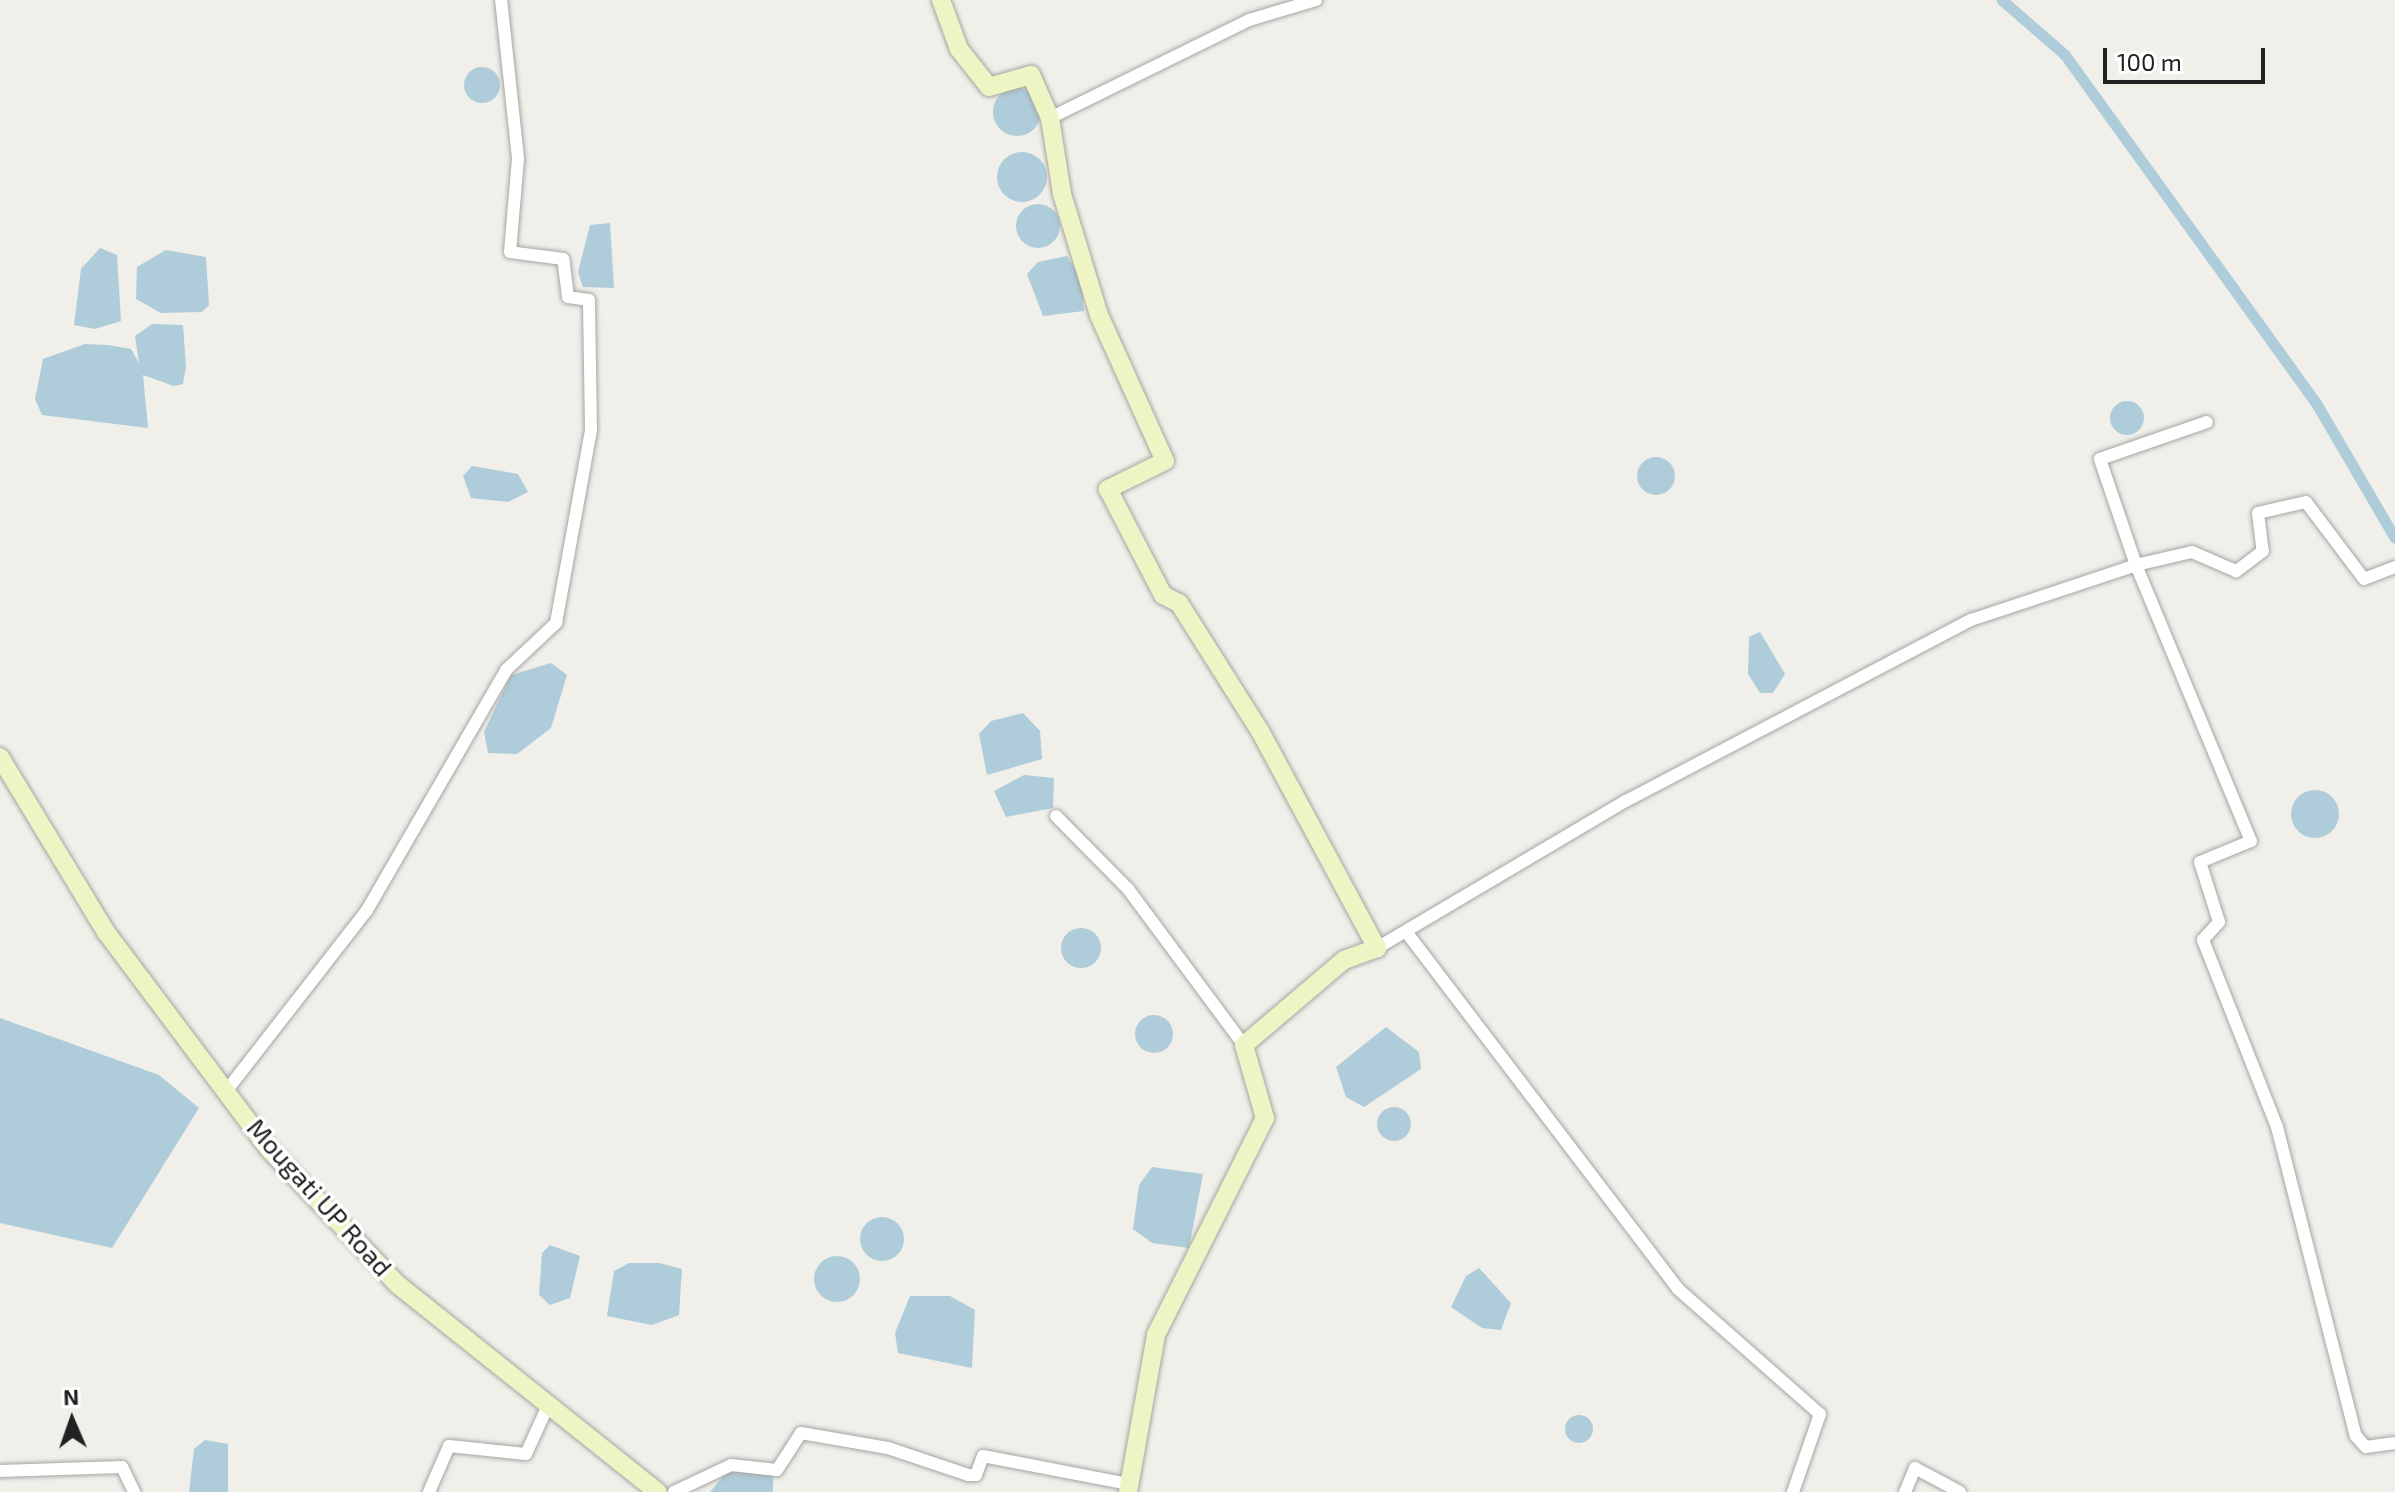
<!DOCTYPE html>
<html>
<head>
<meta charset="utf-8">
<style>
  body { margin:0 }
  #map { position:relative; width:2395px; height:1492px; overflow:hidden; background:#f1efe9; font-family:"Exo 2",sans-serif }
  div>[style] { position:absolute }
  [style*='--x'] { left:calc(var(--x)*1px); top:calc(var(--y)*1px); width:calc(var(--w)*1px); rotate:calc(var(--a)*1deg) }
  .water>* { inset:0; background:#aeccd9 }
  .round { border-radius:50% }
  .canal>* { height:11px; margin:-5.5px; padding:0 5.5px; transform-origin:5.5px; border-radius:5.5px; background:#aeccd9 }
  .roads { filter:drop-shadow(0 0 2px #a5a5a5) drop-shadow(0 0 2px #a5a5a5) }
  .street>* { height:12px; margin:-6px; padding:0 6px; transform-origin:6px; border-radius:6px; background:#fff }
  .secondary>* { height:18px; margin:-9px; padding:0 9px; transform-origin:9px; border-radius:9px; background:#eef4c4 }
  span { translate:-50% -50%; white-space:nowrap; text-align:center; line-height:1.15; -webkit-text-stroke:7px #fff; paint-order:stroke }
  .street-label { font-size:26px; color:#212121 }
  .north { position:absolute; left:32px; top:1380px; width:80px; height:80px; -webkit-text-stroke:6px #fff; paint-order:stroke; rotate:358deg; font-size:22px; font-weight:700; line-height:32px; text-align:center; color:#212121 }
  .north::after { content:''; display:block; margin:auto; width:28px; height:36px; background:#212121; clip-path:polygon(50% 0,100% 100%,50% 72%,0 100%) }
  .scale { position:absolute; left:2103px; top:48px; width:162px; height:36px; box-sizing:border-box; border:4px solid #212121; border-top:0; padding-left:10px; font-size:24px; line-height:28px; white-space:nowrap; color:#212121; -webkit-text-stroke:6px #fff; paint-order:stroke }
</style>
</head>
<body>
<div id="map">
  <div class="water">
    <i class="round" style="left:464px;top:67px;width:36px;height:36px"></i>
    <i class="round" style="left:993px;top:88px;width:48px;height:48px"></i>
    <i class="round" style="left:997px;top:152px;width:50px;height:50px"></i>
    <i class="round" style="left:1016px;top:204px;width:44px;height:44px"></i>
    <i style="clip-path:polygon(610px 223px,614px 288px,583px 287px,578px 272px,590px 225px)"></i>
    <i style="clip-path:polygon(100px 248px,117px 255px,121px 321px,95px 329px,74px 325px,81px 269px)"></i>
    <i style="clip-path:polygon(166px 250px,206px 257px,209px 305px,202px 312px,161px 313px,136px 299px,137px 267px)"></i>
    <i style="clip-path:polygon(1067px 256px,1081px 279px,1084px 311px,1043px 316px,1027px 274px,1038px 262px)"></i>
    <i style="clip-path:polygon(152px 324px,183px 325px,186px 367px,183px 384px,174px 386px,143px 375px,148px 428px,42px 415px,35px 399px,43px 359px,85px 344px,108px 345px,131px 349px,139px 363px,135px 336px)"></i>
    <i class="round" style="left:2110px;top:401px;width:34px;height:34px"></i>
    <i class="round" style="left:1637px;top:457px;width:38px;height:38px"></i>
    <i style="clip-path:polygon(472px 466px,518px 474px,528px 492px,508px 502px,471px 498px,463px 476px)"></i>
    <i style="clip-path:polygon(1760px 632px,1785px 674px,1773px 693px,1760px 693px,1748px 674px,1749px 637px)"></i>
    <i style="clip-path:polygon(551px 663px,567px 675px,551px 728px,517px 754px,488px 753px,484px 732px,511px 675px)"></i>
    <i style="clip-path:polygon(1023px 713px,1040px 731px,1042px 759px,987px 775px,979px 734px,991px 721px)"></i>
    <i style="clip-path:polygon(1024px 775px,1054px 778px,1053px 808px,1006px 817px,994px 791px)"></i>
    <i class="round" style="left:2291px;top:790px;width:48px;height:48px"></i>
    <i class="round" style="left:1061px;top:928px;width:40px;height:40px"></i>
    <i class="round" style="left:1135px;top:1015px;width:38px;height:38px"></i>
    <i style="clip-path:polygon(0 1018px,159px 1075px,199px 1108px,112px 1248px,0 1223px)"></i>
    <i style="clip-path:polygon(1386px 1027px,1419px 1052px,1421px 1069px,1364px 1107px,1346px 1097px,1336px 1067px)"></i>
    <i class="round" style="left:1377px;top:1107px;width:34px;height:34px"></i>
    <i style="clip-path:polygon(1152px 1167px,1203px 1174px,1189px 1248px,1152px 1243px,1133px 1229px,1139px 1185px)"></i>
    <i class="round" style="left:860px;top:1217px;width:44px;height:44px"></i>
    <i style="clip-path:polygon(550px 1245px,580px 1256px,570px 1298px,550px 1305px,539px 1295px,542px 1253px)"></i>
    <i class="round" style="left:814px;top:1256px;width:46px;height:46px"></i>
    <i style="clip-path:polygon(659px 1263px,682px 1269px,679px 1315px,652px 1325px,607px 1316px,614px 1271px,629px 1263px)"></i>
    <i style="clip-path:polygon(1479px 1268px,1511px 1303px,1501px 1330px,1482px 1328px,1451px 1307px,1466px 1276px)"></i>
    <i style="clip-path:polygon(910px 1296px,950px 1296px,975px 1310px,972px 1368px,898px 1353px,895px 1333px)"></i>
    <i class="round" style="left:1565px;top:1415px;width:28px;height:28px"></i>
    <i style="clip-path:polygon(205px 1440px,228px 1444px,228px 1492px,189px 1492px,194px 1449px)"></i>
    <i style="clip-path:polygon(730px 1468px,773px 1475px,773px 1492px,710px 1492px)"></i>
  </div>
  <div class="canal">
    <i style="--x:2002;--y:0;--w:84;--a:41.1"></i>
    <i style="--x:2065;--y:55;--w:429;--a:54.2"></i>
    <i style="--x:2316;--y:403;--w:156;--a:59.7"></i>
  </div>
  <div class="roads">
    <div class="street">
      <i style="--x:1050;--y:118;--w:222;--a:-26.2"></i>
      <i style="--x:1249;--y:20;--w:70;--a:-16.6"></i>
      <i style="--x:2395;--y:567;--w:33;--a:159"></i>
      <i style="--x:2364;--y:579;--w:96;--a:-127"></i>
      <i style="--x:2306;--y:502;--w:49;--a:167.1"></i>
      <i style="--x:2258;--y:513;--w:38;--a:83"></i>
      <i style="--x:2263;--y:551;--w:34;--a:143"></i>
      <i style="--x:2236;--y:571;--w:48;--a:-156.6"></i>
      <i style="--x:2192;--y:552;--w:57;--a:166.9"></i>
      <i style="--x:2136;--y:565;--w:299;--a:67.4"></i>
      <i style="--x:2251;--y:841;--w:55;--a:157.6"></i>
      <i style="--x:2200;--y:862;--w:63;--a:72.4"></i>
      <i style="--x:2219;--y:922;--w:24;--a:132"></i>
      <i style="--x:2203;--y:940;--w:201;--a:68.4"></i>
      <i style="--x:2277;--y:1127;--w:319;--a:75.7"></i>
      <i style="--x:2356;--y:1436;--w:15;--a:48"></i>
      <i style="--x:2366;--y:1447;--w:29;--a:-8"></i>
      <i style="--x:1056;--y:816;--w:103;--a:45.4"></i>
      <i style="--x:1128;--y:889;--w:194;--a:53.4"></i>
      <i style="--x:1407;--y:933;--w:447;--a:52.7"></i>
      <i style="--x:1678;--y:1289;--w:189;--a:41.4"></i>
      <i style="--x:1820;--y:1414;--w:83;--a:109.1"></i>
      <i style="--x:1377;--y:948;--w:289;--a:-30.6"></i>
      <i style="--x:1626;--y:801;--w:390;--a:-27.7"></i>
      <i style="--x:1971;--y:620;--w:174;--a:-18.4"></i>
      <i style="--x:2136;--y:565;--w:112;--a:-108.8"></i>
      <i style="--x:2100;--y:459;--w:113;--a:-19.1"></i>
      <i style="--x:227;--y:1090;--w:228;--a:-52.1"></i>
      <i style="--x:367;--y:910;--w:277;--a:-59.9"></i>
      <i style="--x:506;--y:670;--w:69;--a:-43.2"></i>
      <i style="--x:556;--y:623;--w:196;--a:-79.7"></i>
      <i style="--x:591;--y:430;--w:130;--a:-90.9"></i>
      <i style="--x:589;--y:300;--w:21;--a:-172"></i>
      <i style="--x:568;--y:297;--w:38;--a:-97"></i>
      <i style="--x:563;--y:259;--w:53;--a:-172.5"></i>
      <i style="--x:510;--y:252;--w:94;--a:-85.1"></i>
      <i style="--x:518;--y:158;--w:159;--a:-96.1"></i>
      <i style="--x:0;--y:1471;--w:122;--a:-1.9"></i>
      <i style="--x:122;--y:1467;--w:28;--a:64"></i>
      <i style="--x:429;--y:1492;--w:50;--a:-66.5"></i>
      <i style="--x:449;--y:1446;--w:77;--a:5.9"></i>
      <i style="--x:526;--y:1454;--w:51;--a:-65.5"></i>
      <i style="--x:674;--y:1492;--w:63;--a:-25.3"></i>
      <i style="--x:731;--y:1465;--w:46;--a:6.2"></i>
      <i style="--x:777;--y:1470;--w:44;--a:-57"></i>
      <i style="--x:801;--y:1433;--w:88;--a:9.8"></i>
      <i style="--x:888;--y:1448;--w:84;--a:18.6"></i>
      <i style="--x:968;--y:1475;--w:8;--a:0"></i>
      <i style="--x:976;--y:1475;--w:20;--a:-70"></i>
      <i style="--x:983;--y:1456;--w:149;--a:10.9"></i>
      <i style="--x:1905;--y:1492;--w:26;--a:-67"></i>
      <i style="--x:1915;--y:1468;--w:51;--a:28.1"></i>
    </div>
    <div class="secondary">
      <i style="--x:941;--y:0;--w:52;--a:69.8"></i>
      <i style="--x:959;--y:49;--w:48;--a:51.7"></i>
      <i style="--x:989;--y:87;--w:44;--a:-15.9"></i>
      <i style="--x:1031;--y:75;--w:47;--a:66.2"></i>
      <i style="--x:1050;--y:118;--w:77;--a:81"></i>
      <i style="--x:1062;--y:194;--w:127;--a:73"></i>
      <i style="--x:1099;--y:315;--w:160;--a:65.7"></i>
      <i style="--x:1165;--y:461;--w:64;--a:153.8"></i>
      <i style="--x:1108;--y:489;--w:119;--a:62.6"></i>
      <i style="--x:1163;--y:595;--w:18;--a:27"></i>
      <i style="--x:1179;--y:603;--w:151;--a:57.7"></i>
      <i style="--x:1260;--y:731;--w:247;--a:61.7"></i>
      <i style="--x:1377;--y:948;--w:35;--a:160"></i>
      <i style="--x:1344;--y:960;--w:131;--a:139.6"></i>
      <i style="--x:1244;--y:1045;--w:76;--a:74"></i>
      <i style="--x:1265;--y:1118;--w:243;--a:116.7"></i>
      <i style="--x:1156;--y:1335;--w:159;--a:100.1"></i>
      <i style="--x:0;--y:757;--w:205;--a:58.8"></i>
      <i style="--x:106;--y:932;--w:270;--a:53.1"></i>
      <i style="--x:268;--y:1148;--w:187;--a:46.5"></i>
      <i style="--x:397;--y:1284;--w:334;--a:38.6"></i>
    </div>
  </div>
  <div class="street-label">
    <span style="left:320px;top:1197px;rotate:48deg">Mougati UP Road</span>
  </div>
  <div class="north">N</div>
  <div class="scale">100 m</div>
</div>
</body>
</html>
